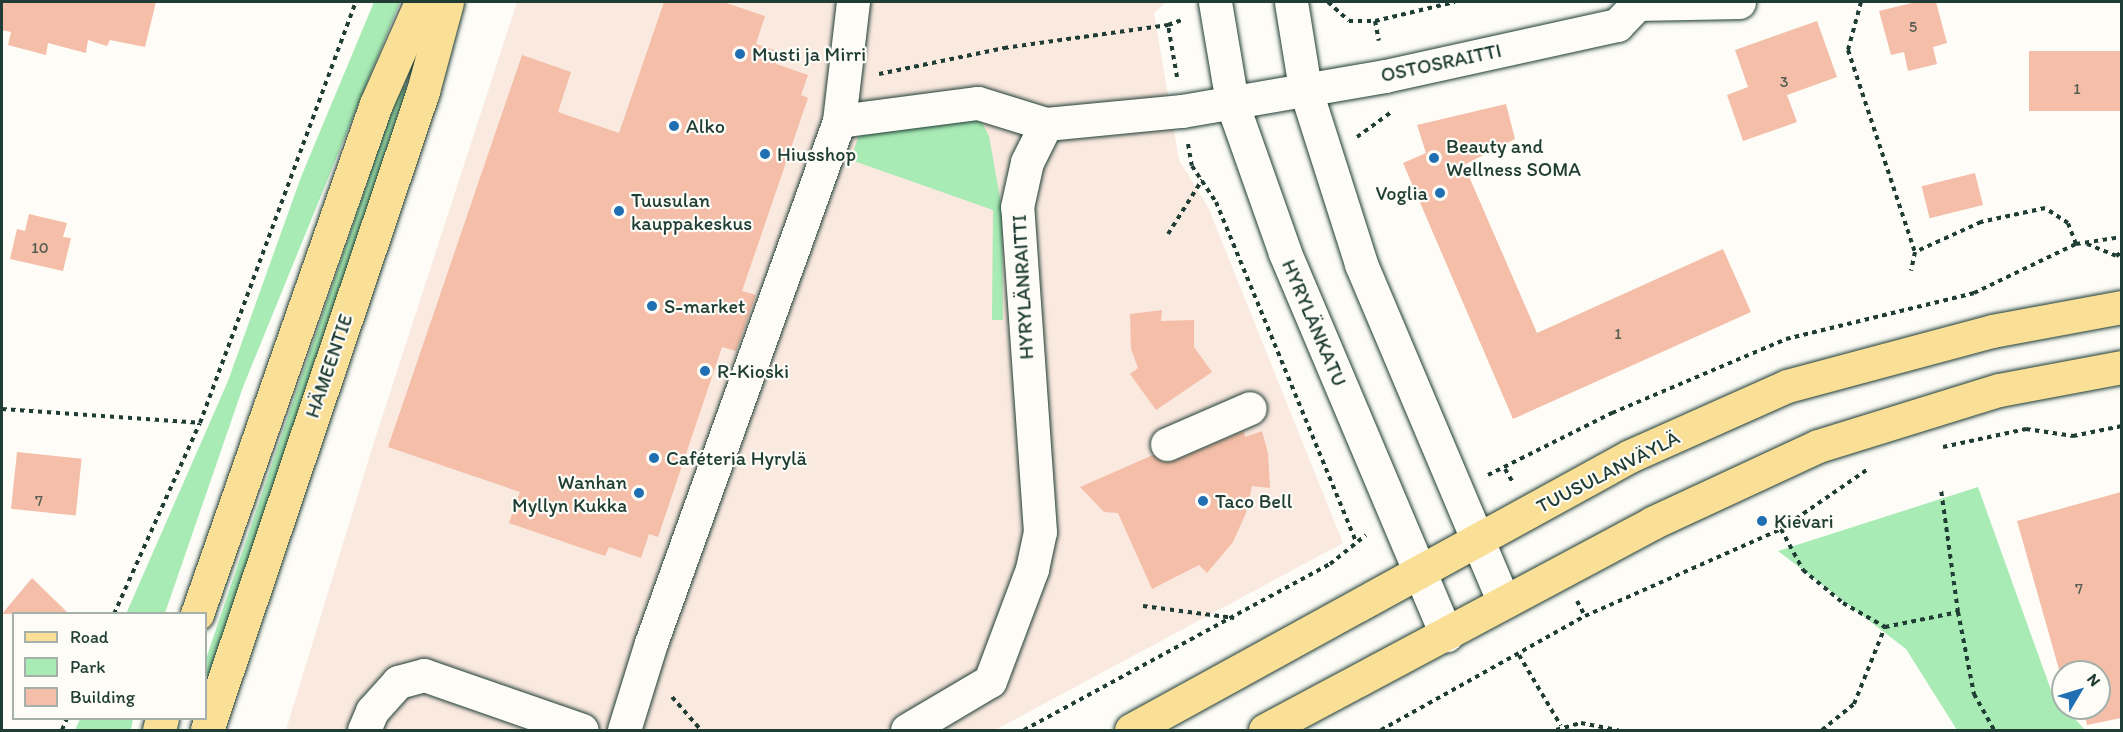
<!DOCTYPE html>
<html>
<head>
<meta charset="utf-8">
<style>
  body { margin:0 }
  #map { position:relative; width:2123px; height:732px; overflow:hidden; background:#fdfcf7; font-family:Itim,sans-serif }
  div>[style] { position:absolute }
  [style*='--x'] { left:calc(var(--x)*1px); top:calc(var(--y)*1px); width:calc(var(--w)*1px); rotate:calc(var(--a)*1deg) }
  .built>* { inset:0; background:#fae9df }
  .green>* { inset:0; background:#a8ebb5 }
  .building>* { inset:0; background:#f4bea8; transform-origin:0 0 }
  .path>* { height:4px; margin-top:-2px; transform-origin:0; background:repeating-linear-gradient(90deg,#1f3d34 0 4.5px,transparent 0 9px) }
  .roads { filter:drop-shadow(0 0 2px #1f3d34) drop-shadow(0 0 2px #1f3d34) }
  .minor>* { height:33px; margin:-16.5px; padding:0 16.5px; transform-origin:16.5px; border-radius:16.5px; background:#fdfcf7 }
  .major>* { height:33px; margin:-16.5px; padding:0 16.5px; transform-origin:16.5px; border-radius:16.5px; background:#fadf96 }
  .dots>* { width:16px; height:16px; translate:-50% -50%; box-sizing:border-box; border:3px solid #fdfcf7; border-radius:50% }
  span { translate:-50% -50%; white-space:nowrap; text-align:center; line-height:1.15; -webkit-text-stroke:4.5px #fdfcf7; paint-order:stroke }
  .number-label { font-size:16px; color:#545d51 }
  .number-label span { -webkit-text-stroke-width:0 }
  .poi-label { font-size:20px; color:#1f3d34 }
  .left { translate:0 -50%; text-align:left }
  .right { translate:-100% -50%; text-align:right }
  .street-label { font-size:20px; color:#1f3d34 }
  .frame { position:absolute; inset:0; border:3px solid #1f3d34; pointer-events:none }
  .legend { position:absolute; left:12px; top:612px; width:195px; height:108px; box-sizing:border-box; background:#fdfcf7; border:2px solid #a4b0a9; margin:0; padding:8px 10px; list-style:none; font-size:18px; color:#1f3d34 }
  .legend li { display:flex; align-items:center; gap:12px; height:30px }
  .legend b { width:30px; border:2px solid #a4b0a9 }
  .north { position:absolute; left:2051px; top:660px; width:60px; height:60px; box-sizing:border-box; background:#fdfcf7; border:2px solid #a4b0a9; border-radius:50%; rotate:52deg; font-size:16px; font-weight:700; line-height:24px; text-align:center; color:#1f3d34 }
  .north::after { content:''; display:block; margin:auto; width:21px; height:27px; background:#1f6fb2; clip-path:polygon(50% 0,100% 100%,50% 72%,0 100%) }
</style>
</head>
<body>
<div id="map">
  <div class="built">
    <i style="clip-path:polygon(517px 2px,1166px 2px,1154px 13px,1179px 160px,1208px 207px,1343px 543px,995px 730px,286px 730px,375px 439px)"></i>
  </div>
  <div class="green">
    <i style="clip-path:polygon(374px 2px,400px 2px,243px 387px,165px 613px,126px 614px,228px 381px,301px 177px)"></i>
    <i style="clip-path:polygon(404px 85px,409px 89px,206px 690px,206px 659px,399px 89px)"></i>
    <i style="clip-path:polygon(979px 117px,989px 136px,1002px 209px,1003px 320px,992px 320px,993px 210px,851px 160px,859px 134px)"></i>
    <i style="clip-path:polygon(1978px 487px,2052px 693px,2085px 730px,1957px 730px,1906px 649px,1778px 551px)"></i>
    <i style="clip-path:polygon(80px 719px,80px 718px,133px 719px,131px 730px,75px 730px)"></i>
  </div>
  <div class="building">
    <i style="clip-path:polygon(2px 2px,156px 2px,145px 47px,110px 40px,107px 46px,88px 40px,86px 53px,48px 43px,46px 55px,8px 45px,11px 32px,2px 30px)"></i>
    <i style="clip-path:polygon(664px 2px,723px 2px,765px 16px,756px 44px,780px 52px,776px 64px,808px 75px,801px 95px,808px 98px,742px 291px,756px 295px,736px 351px,722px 347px,658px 537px,649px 534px,641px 558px,609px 547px,605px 556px,509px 523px,520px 492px,388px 447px,522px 55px,571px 72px,558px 112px,619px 133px)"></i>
    <i style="clip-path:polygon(1916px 2px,1936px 2px,1947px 43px,1933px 47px,1937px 64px,1908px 71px,1904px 52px,1891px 55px,1879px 11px)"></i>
    <i style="clip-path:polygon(1817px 21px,1837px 77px,1787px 95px,1797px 122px,1743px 141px,1727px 95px,1748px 87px,1735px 50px)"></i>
    <i style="left:2121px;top:51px;width:60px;height:92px;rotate:90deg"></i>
    <i style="clip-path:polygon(1506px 104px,1515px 139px,1464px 165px,1537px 333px,1723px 249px,1751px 312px,1513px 419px,1403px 163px,1426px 153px,1417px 125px)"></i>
    <i style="left:1975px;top:173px;width:33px;height:55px;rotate:76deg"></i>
    <i style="clip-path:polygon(29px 214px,67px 223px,63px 237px,71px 238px,63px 271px,10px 259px,17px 229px,25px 231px)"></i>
    <i style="clip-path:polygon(1162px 310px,1161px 321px,1194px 320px,1194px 347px,1212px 372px,1156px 410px,1130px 374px,1138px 368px,1131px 349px,1130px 314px)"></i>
    <i style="clip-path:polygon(1244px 431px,1245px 437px,1262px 431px,1268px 453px,1270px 488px,1252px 486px,1246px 513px,1233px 542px,1207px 573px,1199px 565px,1152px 589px,1118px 513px,1104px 512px,1080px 487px,1153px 455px,1164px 462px,1174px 461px)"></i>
    <i style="left:17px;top:452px;width:65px;height:57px;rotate:6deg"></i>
    <i style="clip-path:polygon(2121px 492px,2121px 718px,2087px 725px,2083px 708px,2099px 708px,2099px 672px,2075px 669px,2060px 673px,2017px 521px)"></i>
    <i style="clip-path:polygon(32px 578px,69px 614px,2px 614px)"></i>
  </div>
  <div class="path">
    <i style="--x:1328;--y:2;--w:28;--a:42"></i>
    <i style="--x:1349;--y:21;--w:26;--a:0"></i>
    <i style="--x:1375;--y:21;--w:20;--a:79"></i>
    <i style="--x:1861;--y:2;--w:50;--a:105.2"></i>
    <i style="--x:1848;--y:50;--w:213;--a:71.7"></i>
    <i style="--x:1375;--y:21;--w:82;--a:-13.4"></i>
    <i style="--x:879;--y:74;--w:128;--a:-11.7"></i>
    <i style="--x:1004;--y:48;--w:166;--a:-8"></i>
    <i style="--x:1177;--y:77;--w:53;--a:-99.8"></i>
    <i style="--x:1168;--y:25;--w:15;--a:-20"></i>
    <i style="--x:1357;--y:137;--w:41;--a:-36"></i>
    <i style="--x:1188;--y:144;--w:22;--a:80"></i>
    <i style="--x:1192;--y:166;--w:43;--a:56.3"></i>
    <i style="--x:1216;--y:202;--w:365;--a:67.6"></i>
    <i style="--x:1168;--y:234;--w:64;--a:-57.8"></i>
    <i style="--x:2076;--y:244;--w:47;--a:-8.7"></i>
    <i style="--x:2087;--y:244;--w:31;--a:22"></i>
    <i style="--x:2116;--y:256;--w:7;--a:-34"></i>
    <i style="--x:2;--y:409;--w:198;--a:4"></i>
    <i style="--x:1943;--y:447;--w:85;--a:-12.2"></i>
    <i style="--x:2026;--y:429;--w:48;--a:8.5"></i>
    <i style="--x:2073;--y:436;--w:50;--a:-11.5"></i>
    <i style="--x:1505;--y:469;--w:14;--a:60"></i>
    <i style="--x:1488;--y:475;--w:139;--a:-26.6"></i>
    <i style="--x:1612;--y:413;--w:189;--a:-23"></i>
    <i style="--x:1786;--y:339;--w:194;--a:-13.7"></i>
    <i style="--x:1974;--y:293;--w:113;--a:-25.7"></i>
    <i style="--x:2076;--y:244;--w:22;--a:-111"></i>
    <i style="--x:2068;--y:223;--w:27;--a:-147"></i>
    <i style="--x:2045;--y:208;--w:66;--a:167.7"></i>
    <i style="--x:1981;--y:222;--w:72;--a:155.6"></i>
    <i style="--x:1915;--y:252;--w:19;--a:102"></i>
    <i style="--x:1781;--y:529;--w:47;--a:61.8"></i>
    <i style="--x:1803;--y:570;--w:52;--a:39.5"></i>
    <i style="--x:1843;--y:603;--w:48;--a:29.7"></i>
    <i style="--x:1885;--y:627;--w:75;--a:-11.6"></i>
    <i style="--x:1958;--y:612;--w:123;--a:-97.9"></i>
    <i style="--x:1577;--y:601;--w:17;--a:62"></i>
    <i style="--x:1143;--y:606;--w:92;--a:7.5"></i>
    <i style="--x:1958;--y:612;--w:84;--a:79"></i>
    <i style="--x:1974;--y:694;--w:41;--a:60.9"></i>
    <i style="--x:114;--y:614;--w:209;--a:-65.8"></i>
    <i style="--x:200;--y:423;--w:449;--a:-69.7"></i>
    <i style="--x:1519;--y:655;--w:82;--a:59.4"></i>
    <i style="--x:672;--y:697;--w:44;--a:48.7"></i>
    <i style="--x:62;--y:730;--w:13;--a:-67"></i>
    <i style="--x:1024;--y:730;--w:348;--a:-28.5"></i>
    <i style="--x:1330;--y:564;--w:46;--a:-38.9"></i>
    <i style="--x:1381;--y:730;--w:234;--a:-29.2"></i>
    <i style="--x:1585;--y:616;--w:214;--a:-23.9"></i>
    <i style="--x:1781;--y:529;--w:106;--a:-34.6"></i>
    <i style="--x:1556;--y:730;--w:26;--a:-16"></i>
    <i style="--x:1581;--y:723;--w:38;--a:11"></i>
    <i style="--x:1822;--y:730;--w:41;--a:-39.1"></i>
    <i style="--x:1854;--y:704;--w:83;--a:-68.1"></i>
  </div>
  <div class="roads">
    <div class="minor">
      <i style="--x:1215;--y:2;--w:102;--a:80.4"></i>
      <i style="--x:1232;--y:103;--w:159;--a:70.5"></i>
      <i style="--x:1285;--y:253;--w:415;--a:67.1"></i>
      <i style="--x:1291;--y:2;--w:87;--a:80.8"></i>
      <i style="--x:1305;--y:88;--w:185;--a:72.3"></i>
      <i style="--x:1361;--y:264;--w:367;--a:67.1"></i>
      <i style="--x:1638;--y:4;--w:101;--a:-1.1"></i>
      <i style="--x:839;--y:121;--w:140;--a:-7.4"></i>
      <i style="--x:978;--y:103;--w:71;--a:17.2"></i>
      <i style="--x:1167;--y:444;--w:90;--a:-23.4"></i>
      <i style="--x:364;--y:730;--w:21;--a:-67"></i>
      <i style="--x:372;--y:711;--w:39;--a:-48"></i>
      <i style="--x:398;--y:682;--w:27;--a:-15"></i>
      <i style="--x:424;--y:675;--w:167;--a:19.2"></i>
      <i style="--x:624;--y:730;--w:91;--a:-72.8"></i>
      <i style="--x:651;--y:643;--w:555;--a:-70.19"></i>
      <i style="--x:839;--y:121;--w:120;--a:-83.3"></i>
      <i style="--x:907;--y:730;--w:96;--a:-30.6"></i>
      <i style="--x:990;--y:681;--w:120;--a:-69.4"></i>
      <i style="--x:1032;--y:569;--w:38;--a:-78"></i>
      <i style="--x:1040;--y:532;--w:326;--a:-94"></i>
      <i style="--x:1017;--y:207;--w:46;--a:-77.5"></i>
      <i style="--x:1027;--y:162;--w:42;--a:-63.4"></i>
      <i style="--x:1046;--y:124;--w:137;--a:-5.5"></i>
      <i style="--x:1182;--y:111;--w:206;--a:-9.8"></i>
      <i style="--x:1385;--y:76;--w:238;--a:-12.4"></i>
      <i style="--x:1617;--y:25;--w:32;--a:-46"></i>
    </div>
    <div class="major">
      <i style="--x:197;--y:614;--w:541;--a:-70.66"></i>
      <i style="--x:376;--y:104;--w:111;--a:-66.2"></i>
      <i style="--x:159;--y:730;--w:12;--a:-76"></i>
      <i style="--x:207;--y:730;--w:675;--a:-71.32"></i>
      <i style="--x:423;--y:91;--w:92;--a:-74.9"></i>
      <i style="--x:1131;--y:730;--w:569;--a:-28.77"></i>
      <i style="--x:1630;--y:456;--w:172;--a:-24"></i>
      <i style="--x:1787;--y:386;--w:212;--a:-15"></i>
      <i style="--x:1992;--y:331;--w:132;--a:-10.5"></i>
      <i style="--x:1265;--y:730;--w:439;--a:-28.1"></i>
      <i style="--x:1652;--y:523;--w:183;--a:-24.9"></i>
      <i style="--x:1818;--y:446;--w:189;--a:-17.2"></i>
      <i style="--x:1999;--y:390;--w:125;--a:-10.6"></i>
    </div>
  </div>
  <div class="dots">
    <i style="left:740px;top:54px;background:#1f6fb2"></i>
    <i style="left:674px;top:126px;background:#1f6fb2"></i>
    <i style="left:765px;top:154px;background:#1f6fb2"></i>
    <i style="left:1434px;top:158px;background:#1f6fb2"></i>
    <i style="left:1440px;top:193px;background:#1f6fb2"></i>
    <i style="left:619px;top:211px;background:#1f6fb2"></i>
    <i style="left:652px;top:306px;background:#1f6fb2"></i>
    <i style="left:705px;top:371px;background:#1f6fb2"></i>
    <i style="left:654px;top:458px;background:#1f6fb2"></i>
    <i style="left:639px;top:493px;background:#1f6fb2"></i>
    <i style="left:1203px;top:501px;background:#1f6fb2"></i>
    <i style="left:1762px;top:521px;background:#1f6fb2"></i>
  </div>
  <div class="number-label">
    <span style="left:1913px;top:27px">5</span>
    <span style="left:1784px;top:82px">3</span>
    <span style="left:2077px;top:89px">1</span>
    <span style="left:40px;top:248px">10</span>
    <span style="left:1618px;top:334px">1</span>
    <span style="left:39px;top:501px">7</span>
    <span style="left:2079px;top:589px">7</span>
  </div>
  <div class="poi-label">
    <span class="left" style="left:752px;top:54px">Musti ja Mirri</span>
    <span class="left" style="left:686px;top:126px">Alko</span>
    <span class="left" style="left:1446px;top:158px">Beauty and<br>Wellness SOMA</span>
    <span class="left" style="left:777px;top:154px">Hiusshop</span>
    <span class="right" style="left:1428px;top:193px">Voglia</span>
    <span class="left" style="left:631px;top:212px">Tuusulan<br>kauppakeskus</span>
    <span class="left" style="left:664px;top:306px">S-market</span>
    <span class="left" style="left:717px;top:371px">R-Kioski</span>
    <span class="left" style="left:666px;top:458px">Caféteria Hyrylä</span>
    <span class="right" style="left:627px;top:494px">Wanhan<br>Myllyn Kukka</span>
    <span class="left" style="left:1215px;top:501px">Taco Bell</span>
    <span class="left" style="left:1774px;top:521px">Kievari</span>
  </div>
  <div class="street-label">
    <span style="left:1441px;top:63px;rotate:-12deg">OSTOSRAITTI</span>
    <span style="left:1023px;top:287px;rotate:-93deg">HYRYLÄNRAITTI</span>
    <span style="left:1314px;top:323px;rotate:67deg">HYRYLÄNKATU</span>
    <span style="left:329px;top:366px;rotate:-71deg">HÄMEENTIE</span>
    <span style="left:1608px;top:472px;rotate:-27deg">TUUSULANVÄYLÄ</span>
  </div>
  <div class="frame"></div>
  <ul class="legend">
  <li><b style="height:8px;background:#fadf96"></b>Road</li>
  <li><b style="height:16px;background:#a8ebb5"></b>Park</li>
  <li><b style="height:16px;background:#f4bea8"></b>Building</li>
  </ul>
  <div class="north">N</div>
</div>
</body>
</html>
